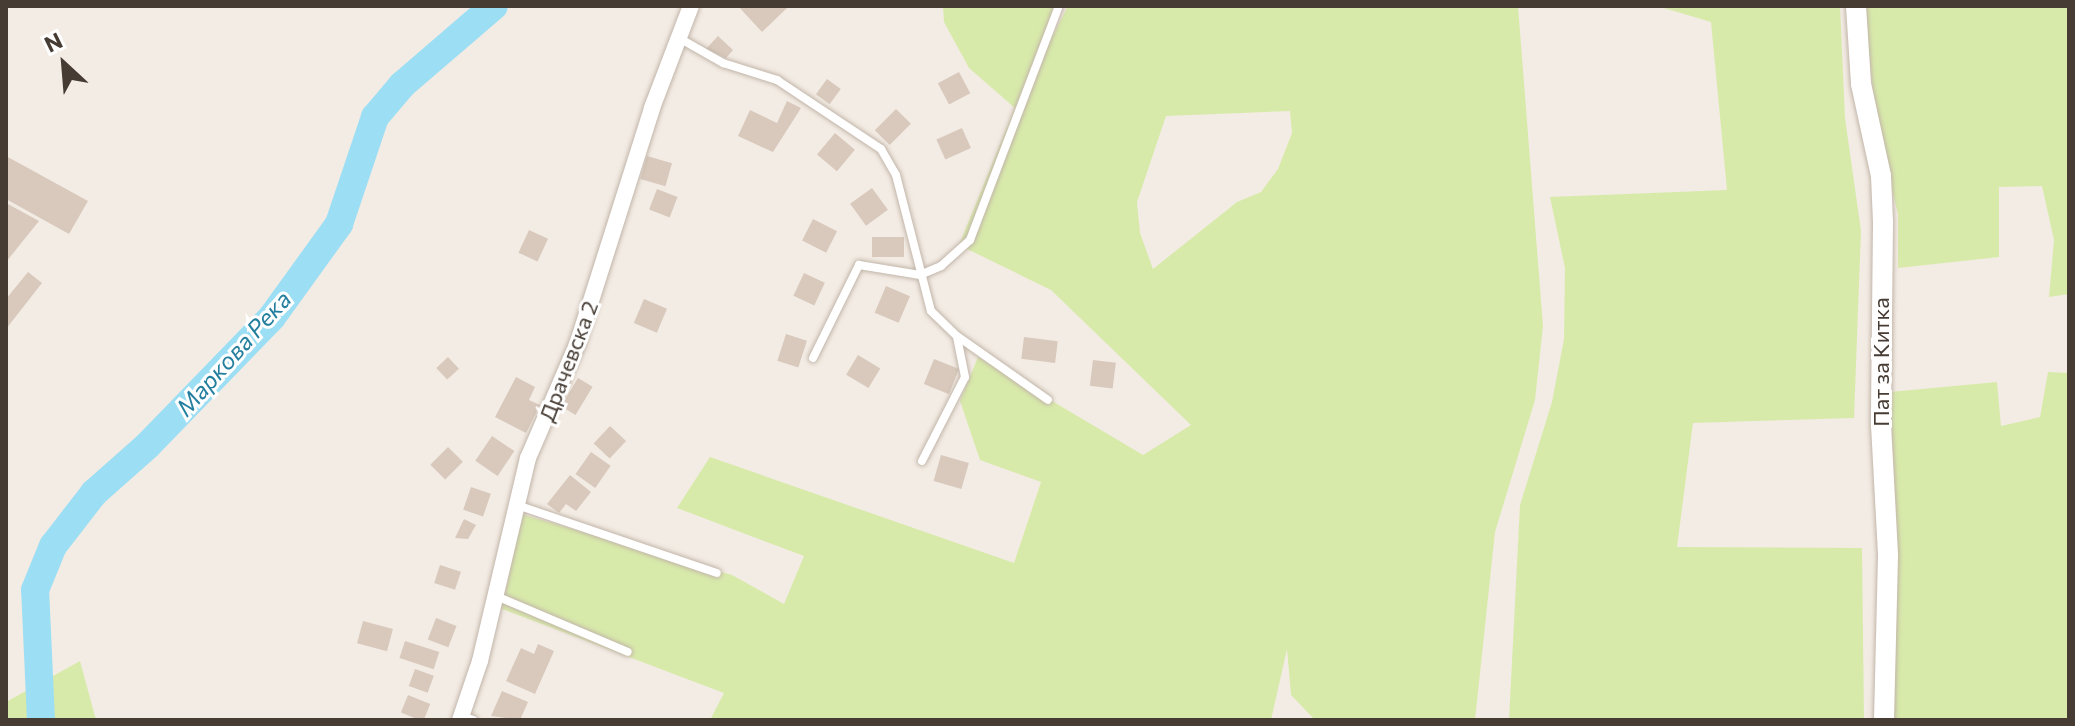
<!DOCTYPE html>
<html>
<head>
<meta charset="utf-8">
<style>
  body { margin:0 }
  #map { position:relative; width:2075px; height:726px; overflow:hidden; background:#f3ece4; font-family:Commissioner,sans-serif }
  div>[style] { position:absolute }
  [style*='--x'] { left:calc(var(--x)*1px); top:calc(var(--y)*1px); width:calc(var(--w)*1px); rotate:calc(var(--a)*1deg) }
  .green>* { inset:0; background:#d8eaaa }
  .river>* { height:28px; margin:-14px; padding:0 14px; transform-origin:14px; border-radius:14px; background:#9cdef4 }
  .building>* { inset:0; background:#d8c9bc; transform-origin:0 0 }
  .roads { filter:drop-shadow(0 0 2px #c2b5a9) drop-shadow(0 0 2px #c2b5a9) }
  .service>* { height:8px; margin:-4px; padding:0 4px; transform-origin:4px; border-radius:4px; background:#fff }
  .minor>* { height:16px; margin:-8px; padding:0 8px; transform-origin:8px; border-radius:8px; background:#fff }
  .tertiary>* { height:20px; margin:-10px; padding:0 10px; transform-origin:10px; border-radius:10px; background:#fff }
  span { translate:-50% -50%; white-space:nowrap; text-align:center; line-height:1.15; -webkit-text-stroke:6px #fff; paint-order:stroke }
  .street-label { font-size:22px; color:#463c34 }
  .water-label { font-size:24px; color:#247f9e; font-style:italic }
  .frame { position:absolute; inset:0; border:8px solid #463c34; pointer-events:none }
  .north { position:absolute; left:24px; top:24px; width:80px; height:80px; -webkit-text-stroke:6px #fff; paint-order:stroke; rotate:334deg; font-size:22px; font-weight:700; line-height:32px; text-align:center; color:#463c34 }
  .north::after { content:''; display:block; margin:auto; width:28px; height:36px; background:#463c34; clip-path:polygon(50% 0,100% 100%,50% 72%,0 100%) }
</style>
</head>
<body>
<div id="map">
  <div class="green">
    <i style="clip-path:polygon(evenodd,943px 6px,1058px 6px,1020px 99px,1068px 6px,1518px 6px,1543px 326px,1535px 400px,1495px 532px,1475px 720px,1315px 720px,1291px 695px,1287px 649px,1271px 720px,710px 720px,724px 693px,502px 609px,521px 514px,732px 575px,784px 604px,804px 556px,677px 508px,710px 457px,1014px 563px,1041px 482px,980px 460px,960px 401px,978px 357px,1143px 455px,1191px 425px,1051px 290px,959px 245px,1015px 108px,969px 68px,944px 22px,943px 6px,1290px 111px,1292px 133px,1278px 169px,1261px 192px,1237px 202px,1153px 269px,1140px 233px,1137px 202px,1166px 116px,1290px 111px)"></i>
    <i style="clip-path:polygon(1657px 6px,1840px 6px,1845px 118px,1861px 231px,1854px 418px,1693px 423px,1677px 547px,1862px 548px,1864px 720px,1509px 720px,1520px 505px,1552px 402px,1564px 339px,1565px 268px,1550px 197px,1727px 190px,1711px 22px)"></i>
    <i style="clip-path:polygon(1864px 6px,2069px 6px,2069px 294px,2049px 297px,2054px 240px,2042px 186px,1999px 187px,1999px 257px,1898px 268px,1898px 214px,1877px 129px)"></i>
    <i style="clip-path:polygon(2048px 372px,2069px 373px,2069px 720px,1894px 720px,1897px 535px,1890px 392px,1997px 382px,2001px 426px,2040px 417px)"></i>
    <i style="clip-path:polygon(80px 661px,96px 720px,6px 720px,6px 702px)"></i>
  </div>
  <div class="river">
    <i style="--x:41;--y:720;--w:130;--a:-92.6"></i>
    <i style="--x:35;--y:590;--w:48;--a:-67.8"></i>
    <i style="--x:53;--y:546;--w:67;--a:-52.3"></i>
    <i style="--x:94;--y:493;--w:72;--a:-41.6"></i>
    <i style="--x:148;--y:445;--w:178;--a:-45.9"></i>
    <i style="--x:272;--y:317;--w:115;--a:-54.2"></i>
    <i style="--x:339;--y:224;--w:113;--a:-71.4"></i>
    <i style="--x:375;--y:117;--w:42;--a:-49.8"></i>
    <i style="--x:402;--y:85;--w:121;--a:-40.7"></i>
  </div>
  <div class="building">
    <i style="clip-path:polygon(738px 6px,785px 6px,787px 8px,762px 32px)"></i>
    <i style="clip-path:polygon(718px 36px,733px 50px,726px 58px,706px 49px)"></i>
    <i style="left:959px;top:72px;width:24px;height:24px;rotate:62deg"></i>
    <i style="left:827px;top:79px;width:17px;height:19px;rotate:36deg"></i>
    <i style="clip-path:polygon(787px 101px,801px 108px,773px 152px,738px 136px,750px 110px,777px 123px)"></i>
    <i style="left:896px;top:109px;width:21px;height:30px;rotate:45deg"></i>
    <i style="left:962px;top:128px;width:22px;height:28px;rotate:66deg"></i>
    <i style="left:835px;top:133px;width:26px;height:28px;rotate:40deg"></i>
    <i style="clip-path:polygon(6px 156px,88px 201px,69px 234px,6px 199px)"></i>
    <i style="left:647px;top:156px;width:26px;height:24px;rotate:16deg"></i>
    <i style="left:872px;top:188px;width:27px;height:27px;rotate:54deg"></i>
    <i style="left:657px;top:189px;width:22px;height:22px;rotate:21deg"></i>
    <i style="clip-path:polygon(6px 203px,39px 221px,6px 262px)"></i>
    <i style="left:813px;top:219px;width:27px;height:24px;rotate:27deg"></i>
    <i style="left:529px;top:230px;width:21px;height:25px;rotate:25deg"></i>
    <i style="left:872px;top:237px;width:32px;height:20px"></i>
    <i style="clip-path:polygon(28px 272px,42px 283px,6px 329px,6px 299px)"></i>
    <i style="left:804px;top:273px;width:23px;height:25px;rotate:25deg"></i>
    <i style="left:886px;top:286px;width:26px;height:29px;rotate:23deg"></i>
    <i style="left:644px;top:299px;width:25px;height:26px;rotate:23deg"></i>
    <i style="left:786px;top:334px;width:22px;height:28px;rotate:18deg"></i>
    <i style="left:1024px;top:337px;width:34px;height:22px;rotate:7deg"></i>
    <i style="left:858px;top:355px;width:26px;height:23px;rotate:31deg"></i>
    <i style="left:448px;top:357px;width:16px;height:16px;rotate:47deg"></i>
    <i style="left:934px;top:359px;width:27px;height:27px;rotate:22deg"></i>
    <i style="left:1093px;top:360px;width:23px;height:26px;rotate:7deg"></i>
    <i style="clip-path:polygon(516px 377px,535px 387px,529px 400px,540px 405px,526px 433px,495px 417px)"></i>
    <i style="left:578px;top:378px;width:17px;height:33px;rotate:31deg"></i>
    <i style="left:610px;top:426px;width:22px;height:24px;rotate:43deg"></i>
    <i style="left:492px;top:436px;width:27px;height:30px;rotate:34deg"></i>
    <i style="left:448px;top:447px;width:21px;height:25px;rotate:45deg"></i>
    <i style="left:591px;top:452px;width:24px;height:27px;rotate:35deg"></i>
    <i style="left:941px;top:455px;width:29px;height:27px;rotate:16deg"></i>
    <i style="clip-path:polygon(570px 475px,591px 492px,576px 511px,566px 504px,559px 513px,547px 504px)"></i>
    <i style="left:471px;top:487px;width:21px;height:24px;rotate:19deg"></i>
    <i style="clip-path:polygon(464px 519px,476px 525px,468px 539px,455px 538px)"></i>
    <i style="left:440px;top:565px;width:22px;height:19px;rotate:18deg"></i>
    <i style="left:436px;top:618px;width:22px;height:23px;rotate:21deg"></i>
    <i style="left:363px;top:621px;width:31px;height:23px;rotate:15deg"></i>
    <i style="left:405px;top:641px;width:36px;height:18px;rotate:18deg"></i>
    <i style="clip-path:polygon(538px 644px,554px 651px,535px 694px,506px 681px,521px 648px,534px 654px)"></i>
    <i style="left:415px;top:669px;width:20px;height:18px;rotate:20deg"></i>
    <i style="clip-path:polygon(502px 691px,528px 702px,520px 720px,491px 716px)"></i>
    <i style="left:408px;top:695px;width:24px;height:19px;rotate:22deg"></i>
  </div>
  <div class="roads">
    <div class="service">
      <i style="--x:679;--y:38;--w:51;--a:29.6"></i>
      <i style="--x:723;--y:63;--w:57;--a:17.5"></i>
      <i style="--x:777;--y:80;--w:125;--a:33.6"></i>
      <i style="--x:881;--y:149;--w:30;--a:60"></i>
      <i style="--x:896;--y:175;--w:140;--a:75.6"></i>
      <i style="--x:931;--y:311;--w:36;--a:44"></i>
      <i style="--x:957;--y:336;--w:111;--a:35.1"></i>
      <i style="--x:813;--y:358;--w:104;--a:-63.7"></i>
      <i style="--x:859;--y:265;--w:62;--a:9.3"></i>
      <i style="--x:920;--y:275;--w:23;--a:-23"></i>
      <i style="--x:941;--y:266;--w:39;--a:-42"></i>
      <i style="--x:970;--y:240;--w:250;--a:-69.2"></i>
      <i style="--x:922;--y:461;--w:94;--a:-62.9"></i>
      <i style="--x:965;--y:377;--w:41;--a:-101.3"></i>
      <i style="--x:517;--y:505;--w:211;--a:18.8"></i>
      <i style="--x:496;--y:596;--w:143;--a:23"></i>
      <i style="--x:462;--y:716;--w:12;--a:20"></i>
    </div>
    <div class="minor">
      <i style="--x:460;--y:720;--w:62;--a:-71.3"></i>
      <i style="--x:480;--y:661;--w:209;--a:-76.7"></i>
      <i style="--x:528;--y:458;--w:123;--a:-66.6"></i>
      <i style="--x:577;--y:345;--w:249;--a:-72.4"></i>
      <i style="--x:652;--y:108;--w:109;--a:-69.1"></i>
    </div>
    <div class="tertiary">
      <i style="--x:1856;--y:6;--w:78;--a:86.3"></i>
      <i style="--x:1861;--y:84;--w:94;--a:77.7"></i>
      <i style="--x:1881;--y:176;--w:46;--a:87.5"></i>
      <i style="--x:1883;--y:222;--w:203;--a:90.6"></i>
      <i style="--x:1881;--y:425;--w:131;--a:86.9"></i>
      <i style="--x:1888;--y:556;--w:164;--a:91.4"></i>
    </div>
  </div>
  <div class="street-label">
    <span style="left:568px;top:361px;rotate:-69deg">Драчевска 2</span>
    <span style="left:1881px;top:362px;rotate:-90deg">Пат за Китка</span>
  </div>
  <div class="water-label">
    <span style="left:233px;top:353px;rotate:-48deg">Маркова Река</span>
  </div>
  <div class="frame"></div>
  <div class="north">N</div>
</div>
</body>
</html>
